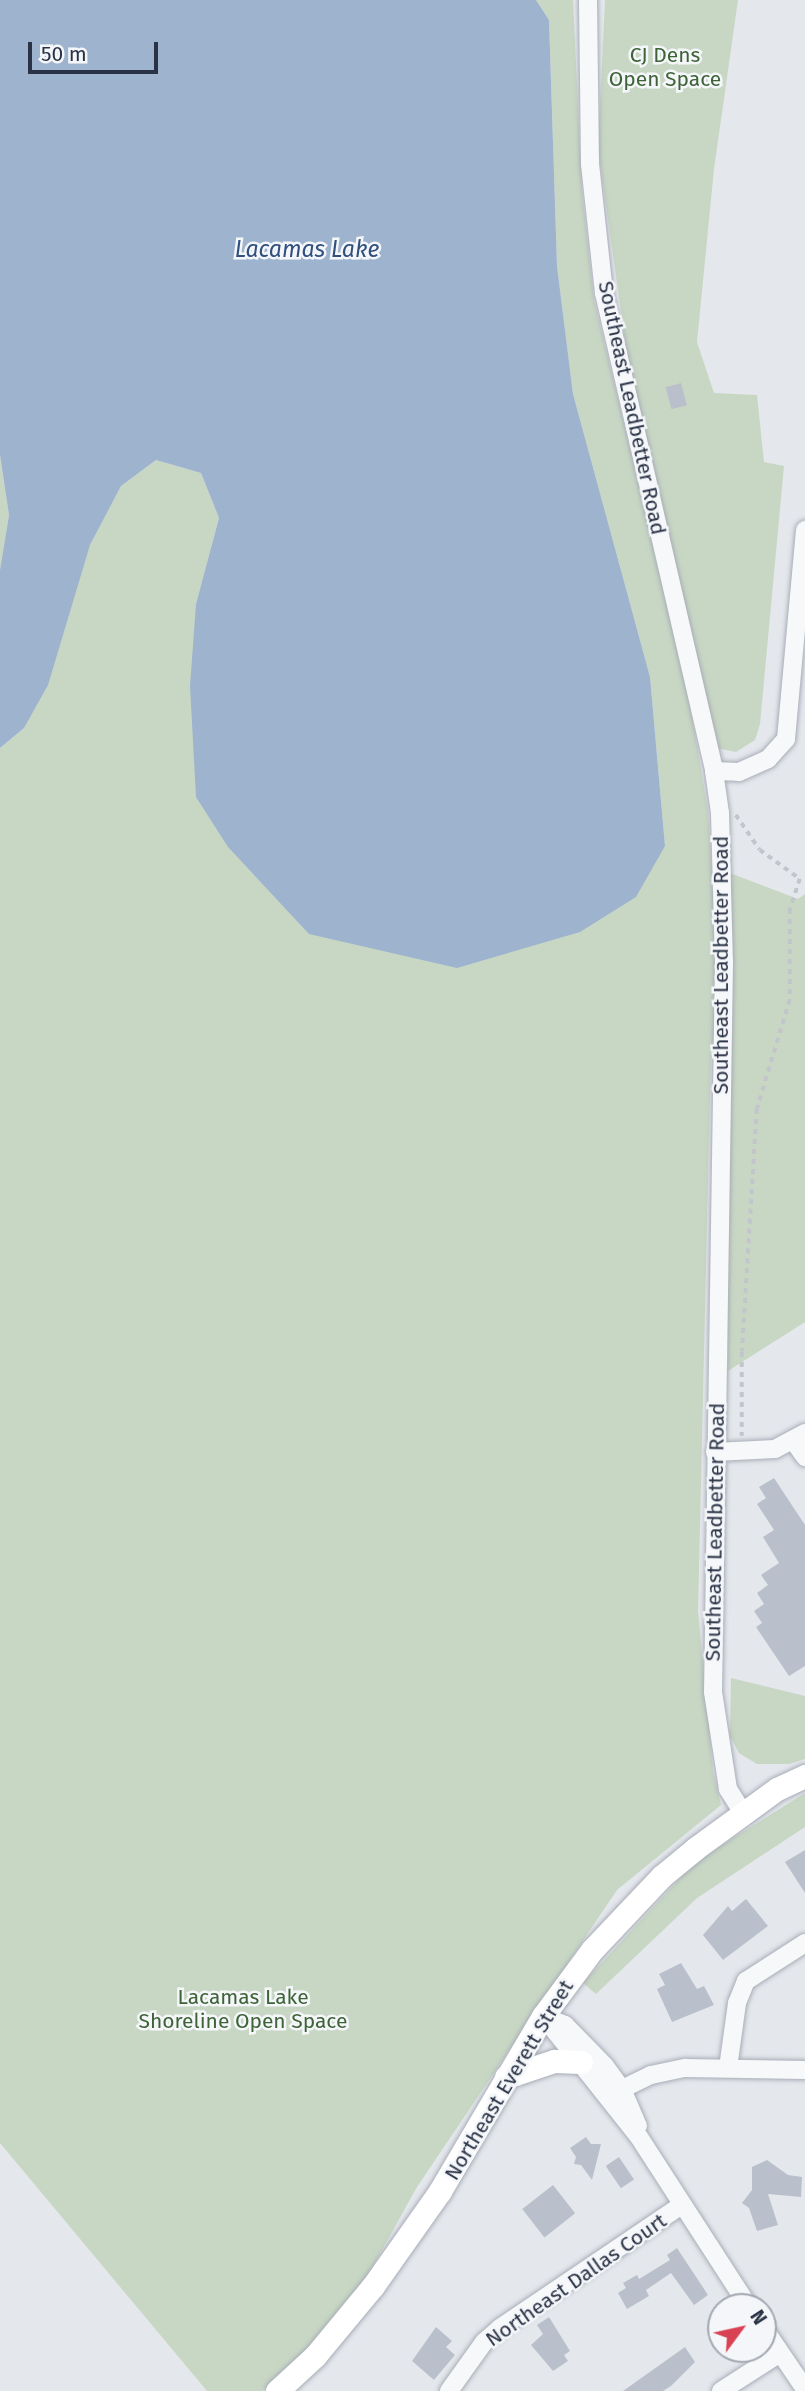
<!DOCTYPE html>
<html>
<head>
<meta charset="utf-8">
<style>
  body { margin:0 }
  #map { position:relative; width:805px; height:2391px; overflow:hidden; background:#e4e7ec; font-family:"Fira Sans",sans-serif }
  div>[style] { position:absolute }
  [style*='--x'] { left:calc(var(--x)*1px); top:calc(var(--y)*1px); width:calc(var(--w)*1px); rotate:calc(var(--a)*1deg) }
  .green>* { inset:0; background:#c8d7c4 }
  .water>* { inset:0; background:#9db3ce }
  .building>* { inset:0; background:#bac0cb; transform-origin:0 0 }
  .path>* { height:3.5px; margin-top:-1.75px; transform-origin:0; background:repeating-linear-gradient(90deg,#c2c5cb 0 5px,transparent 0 10px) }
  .roads { filter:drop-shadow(0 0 2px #a8adb7) drop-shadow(0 0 2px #a8adb7) }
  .minor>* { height:18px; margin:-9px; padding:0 9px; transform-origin:9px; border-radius:9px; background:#f7f8fa }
  .major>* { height:23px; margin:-11.5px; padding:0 11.5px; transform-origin:11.5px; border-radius:11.5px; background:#fff }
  span { translate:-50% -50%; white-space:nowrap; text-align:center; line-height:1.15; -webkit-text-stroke:5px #f4f6f9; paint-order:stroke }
  .park-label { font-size:21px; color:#3d6336 }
  .street-label { font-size:21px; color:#2a3346 }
  .water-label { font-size:23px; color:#30507e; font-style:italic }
  .north { position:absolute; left:707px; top:2293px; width:70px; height:70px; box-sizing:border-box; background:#f4f6f9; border:2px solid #a3a8b1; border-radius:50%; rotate:57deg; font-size:19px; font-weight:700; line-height:28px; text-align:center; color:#2a3346 }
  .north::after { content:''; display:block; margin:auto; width:24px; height:32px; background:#d84253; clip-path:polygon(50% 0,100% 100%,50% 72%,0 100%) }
  .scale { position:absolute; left:28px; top:42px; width:130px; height:32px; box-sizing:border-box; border:4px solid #2a3346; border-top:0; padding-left:9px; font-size:21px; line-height:24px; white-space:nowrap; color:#2a3346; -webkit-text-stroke:5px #f4f6f9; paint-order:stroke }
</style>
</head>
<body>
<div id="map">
  <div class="green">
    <i style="clip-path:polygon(536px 0,573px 0,582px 192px,594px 300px,686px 680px,708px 811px,720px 1006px,711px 1051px,698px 1611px,713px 1771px,721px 1805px,617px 1890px,417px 2187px,366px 2279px,309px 2351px,262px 2391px,207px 2391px,0 2143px,0 748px,24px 728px,90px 545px,121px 486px,156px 460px,201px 473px,219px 518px,196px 604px,665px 846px,650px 677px,573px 394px,557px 266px,549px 20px)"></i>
    <i style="clip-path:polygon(605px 0,738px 0,714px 169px,697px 342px,714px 393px,757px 395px,764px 462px,784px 466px,760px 724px,755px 740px,736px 752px,715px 748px,632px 390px,598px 148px)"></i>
    <i style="clip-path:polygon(0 455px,9px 515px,0 570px)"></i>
    <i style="clip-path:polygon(727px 872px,798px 899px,805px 894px,805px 1322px,728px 1371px)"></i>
    <i style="clip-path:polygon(731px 1678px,805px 1696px,805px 1759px,789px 1764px,757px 1764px,739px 1753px,730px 1736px)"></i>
    <i style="clip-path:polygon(805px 1793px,805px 1827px,697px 1898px,596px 1994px,583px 1983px,695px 1862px)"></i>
  </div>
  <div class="water">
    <i style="clip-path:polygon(0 0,536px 0,549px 20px,557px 266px,573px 394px,650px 677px,665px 846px,636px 897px,580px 932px,457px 968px,309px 934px,228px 847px,196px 797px,190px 686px,196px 604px,219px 518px,201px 473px,156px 460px,121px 486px,90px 545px,48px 685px,24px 728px,0 748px,0 570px,9px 515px,0 455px)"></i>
  </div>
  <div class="building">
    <i style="left:681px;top:383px;width:23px;height:16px;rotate:75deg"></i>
    <i style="clip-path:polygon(774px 1478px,805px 1525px,805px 1666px,789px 1676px,756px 1627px,762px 1623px,754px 1611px,764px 1604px,757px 1593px,768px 1585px,761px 1575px,779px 1563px,763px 1537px,774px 1530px,757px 1504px,766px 1498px,759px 1487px)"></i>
    <i style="clip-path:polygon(805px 1850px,805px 1893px,785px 1862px)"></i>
    <i style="clip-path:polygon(746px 1899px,768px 1926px,723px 1960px,703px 1935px,728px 1906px,732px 1911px)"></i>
    <i style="clip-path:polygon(681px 1963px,697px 1989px,704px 1986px,714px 2005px,672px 2022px,657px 1989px,665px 1985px,659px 1974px)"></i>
    <i style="clip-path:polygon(586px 2137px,591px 2144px,601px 2144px,592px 2180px,581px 2165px,574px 2164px,576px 2157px,570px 2148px)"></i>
    <i style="left:619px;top:2157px;width:27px;height:16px;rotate:56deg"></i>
    <i style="clip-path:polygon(767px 2160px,788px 2175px,802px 2177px,801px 2197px,768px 2194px,778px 2225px,757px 2231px,749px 2208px,742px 2203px,752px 2190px,752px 2167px)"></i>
    <i style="left:553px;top:2185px;width:36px;height:39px;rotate:52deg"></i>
    <i style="clip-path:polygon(677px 2248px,708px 2295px,694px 2305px,671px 2273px,646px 2290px,649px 2296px,627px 2309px,618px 2293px,626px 2288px,623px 2283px,637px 2275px,639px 2279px,670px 2260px,667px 2255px)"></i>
    <i style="clip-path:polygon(549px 2317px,570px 2351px,564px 2355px,568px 2361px,553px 2371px,531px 2345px,543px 2334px,537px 2325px)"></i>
    <i style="clip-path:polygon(436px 2327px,452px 2341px,446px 2347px,455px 2355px,434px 2380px,412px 2361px)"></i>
    <i style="clip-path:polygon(685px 2347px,695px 2362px,671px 2386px,663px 2391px,623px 2391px)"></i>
  </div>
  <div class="path">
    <i style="--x:736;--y:815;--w:42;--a:55.6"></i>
    <i style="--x:760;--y:850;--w:49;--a:35.9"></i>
    <i style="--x:800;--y:879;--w:32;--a:108"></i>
    <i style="--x:790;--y:909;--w:91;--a:90"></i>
    <i style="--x:790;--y:1000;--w:114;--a:106.8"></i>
    <i style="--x:757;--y:1109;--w:243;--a:93.5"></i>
    <i style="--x:742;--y:1352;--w:84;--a:90"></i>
  </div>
  <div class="roads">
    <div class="minor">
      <i style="--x:588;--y:0;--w:164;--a:89.3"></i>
      <i style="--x:590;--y:164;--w:130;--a:83.8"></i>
      <i style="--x:604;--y:293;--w:490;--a:77"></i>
      <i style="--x:714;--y:771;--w:42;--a:81.9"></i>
      <i style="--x:720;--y:813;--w:148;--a:88.5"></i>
      <i style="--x:724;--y:961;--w:731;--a:90.86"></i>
      <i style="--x:713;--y:1692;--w:98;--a:81.2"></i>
      <i style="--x:728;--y:1789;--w:28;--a:58"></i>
      <i style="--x:714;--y:771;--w:25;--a:2"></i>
      <i style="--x:739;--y:772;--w:32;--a:-24"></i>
      <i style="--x:768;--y:759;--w:27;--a:-48"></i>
      <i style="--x:786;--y:739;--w:210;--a:-84.8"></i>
      <i style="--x:793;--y:1440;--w:21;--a:55"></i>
      <i style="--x:715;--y:1452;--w:60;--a:-2.9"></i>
      <i style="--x:775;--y:1449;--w:34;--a:-28"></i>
      <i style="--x:543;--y:2016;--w:154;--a:51.6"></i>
      <i style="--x:639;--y:2137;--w:202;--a:57.1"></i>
      <i style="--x:543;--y:2016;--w:24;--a:22"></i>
      <i style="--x:565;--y:2025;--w:57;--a:45.7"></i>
      <i style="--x:605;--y:2066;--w:29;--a:54"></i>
      <i style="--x:622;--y:2089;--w:40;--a:66.6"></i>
      <i style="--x:728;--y:2068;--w:66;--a:-82.1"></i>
      <i style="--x:737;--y:2003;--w:24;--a:-68"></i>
      <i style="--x:746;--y:1981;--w:70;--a:-32.8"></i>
      <i style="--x:622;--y:2089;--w:32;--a:-26"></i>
      <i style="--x:651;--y:2075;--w:35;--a:-12"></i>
      <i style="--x:685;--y:2068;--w:120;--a:1"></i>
      <i style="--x:763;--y:2327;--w:75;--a:55.9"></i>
      <i style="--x:449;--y:2391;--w:60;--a:-54.5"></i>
      <i style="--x:484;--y:2342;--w:21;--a:-41"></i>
      <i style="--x:500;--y:2328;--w:220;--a:-34.1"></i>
      <i style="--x:721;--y:2391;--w:70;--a:-32.8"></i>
    </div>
    <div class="major">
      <i style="--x:506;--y:2077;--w:51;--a:-18.4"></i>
      <i style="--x:554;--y:2061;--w:27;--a:2"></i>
      <i style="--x:277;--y:2391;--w:52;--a:-42.6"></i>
      <i style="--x:315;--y:2356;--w:91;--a:-50.4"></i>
      <i style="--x:373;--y:2286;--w:116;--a:-54.8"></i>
      <i style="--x:440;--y:2191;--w:203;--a:-59.5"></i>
      <i style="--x:543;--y:2016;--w:82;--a:-53.4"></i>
      <i style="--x:592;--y:1950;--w:102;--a:-46.6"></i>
      <i style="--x:662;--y:1876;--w:44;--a:-39.5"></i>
      <i style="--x:696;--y:1848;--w:100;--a:-36.1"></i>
      <i style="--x:777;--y:1789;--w:31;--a:-25"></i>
    </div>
  </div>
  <div class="park-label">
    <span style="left:665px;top:67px">CJ Dens<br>Open Space</span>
    <span style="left:243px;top:2009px">Lacamas Lake<br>Shoreline Open Space</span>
  </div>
  <div class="street-label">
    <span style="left:632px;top:408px;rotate:78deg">Southeast Leadbetter Road</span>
    <span style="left:721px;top:965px;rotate:-90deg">Southeast Leadbetter Road</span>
    <span style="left:715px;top:1532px;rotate:-89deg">Southeast Leadbetter Road</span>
    <span style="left:509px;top:2080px;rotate:-59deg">Northeast Everett Street</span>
    <span style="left:576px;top:2280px;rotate:-35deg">Northeast Dallas Court</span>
  </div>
  <div class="water-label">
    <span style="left:307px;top:249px">Lacamas Lake</span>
  </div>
  <div class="north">N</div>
  <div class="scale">50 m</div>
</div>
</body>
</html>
